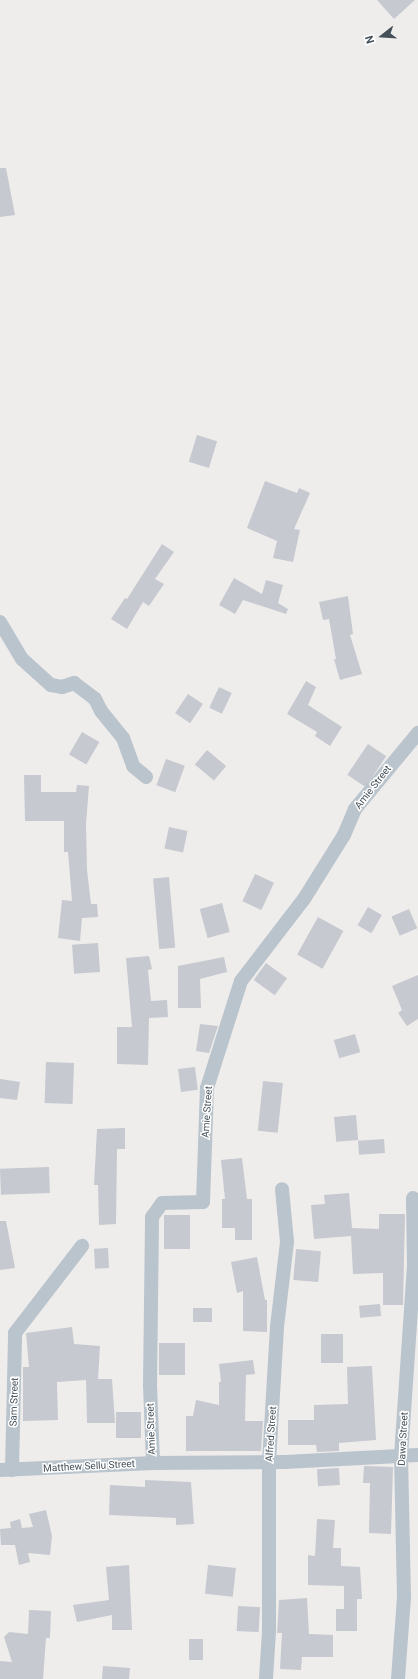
<!DOCTYPE html>
<html>
<head>
<meta charset="utf-8">
<style>
  body { margin:0 }
  #map { position:relative; width:418px; height:1679px; overflow:hidden; background:#efecec; font-family:Roboto,sans-serif }
  div>[style] { position:absolute }
  [style*='--x'] { left:calc(var(--x)*1px); top:calc(var(--y)*1px); width:calc(var(--w)*1px); rotate:calc(var(--a)*1deg) }
  .building>* { inset:0; background:#c6c9cf; transform-origin:0 0 }
  .street>* { height:14px; margin:-7px; padding:0 7px; transform-origin:7px; border-radius:7px; background:#bac4cc }
  span { translate:-50% -50%; white-space:nowrap; text-align:center; line-height:1.15; -webkit-text-stroke:3px #fff; paint-order:stroke }
  .street-label { font-size:10px; color:#455059 }
  .north { position:absolute; left:362px; top:16px; width:40px; height:40px; -webkit-text-stroke:3px #fff; paint-order:stroke; rotate:253deg; font-size:11px; font-weight:700; line-height:16px; text-align:center; color:#455059 }
  .north::after { content:''; display:block; margin:auto; width:14px; height:18px; background:#455059; clip-path:polygon(50% 0,100% 100%,50% 72%,0 100%) }
</style>
</head>
<body>
<div id="map">
  <div class="building">
    <i style="clip-path:polygon(377px 0,415px 0,394px 19px)"></i>
    <i style="clip-path:polygon(0 168px,6px 168px,15px 215px,0 217px)"></i>
    <i style="left:197px;top:435px;width:21px;height:28px;rotate:17deg"></i>
    <i style="clip-path:polygon(265px 481px,297px 493px,299px 488px,310px 493px,294px 529px,300px 530px,293px 562px,273px 558px,277px 541px,247px 528px)"></i>
    <i style="clip-path:polygon(162px 544px,174px 552px,155px 579px,164px 584px,149px 606px,143px 602px,127px 629px,111px 619px,125px 598px,127px 599px)"></i>
    <i style="clip-path:polygon(234px 578px,262px 594px,266px 580px,283px 585px,278px 603px,288px 609px,286px 614px,243px 600px,235px 614px,219px 605px)"></i>
    <i style="clip-path:polygon(348px 596px,353px 634px,350px 635px,362px 674px,340px 680px,334px 659px,336px 659px,329px 619px,323px 620px,319px 602px)"></i>
    <i style="clip-path:polygon(306px 681px,316px 687px,308px 705px,342px 727px,330px 746px,315px 736px,317px 732px,287px 714px)"></i>
    <i style="left:219px;top:687px;width:14px;height:23px;rotate:25deg"></i>
    <i style="left:188px;top:694px;width:18px;height:23px;rotate:34deg"></i>
    <i style="left:82px;top:732px;width:20px;height:26px;rotate:30deg"></i>
    <i style="left:368px;top:744px;width:22px;height:37px;rotate:34deg"></i>
    <i style="left:207px;top:750px;width:25px;height:19px;rotate:40deg"></i>
    <i style="left:166px;top:759px;width:20px;height:28px;rotate:20deg"></i>
    <i style="clip-path:polygon(24px 775px,41px 775px,41px 792px,76px 792px,77px 785px,89px 786px,86px 824px,87px 870px,91px 904px,97px 904px,98px 917px,82px 918px,80px 941px,58px 938px,62px 900px,72px 901px,68px 852px,64px 852px,64px 821px,25px 821px)"></i>
    <i style="left:169px;top:827px;width:19px;height:22px;rotate:12deg"></i>
    <i style="left:255px;top:874px;width:21px;height:30px;rotate:25deg"></i>
    <i style="left:169px;top:877px;width:71px;height:16px;rotate:85deg"></i>
    <i style="left:222px;top:903px;width:30px;height:23px;rotate:75deg"></i>
    <i style="left:368px;top:907px;width:16px;height:21px;rotate:30deg"></i>
    <i style="left:409px;top:909px;width:21px;height:19px;rotate:67deg"></i>
    <i style="left:318px;top:917px;width:29px;height:43px;rotate:29deg"></i>
    <i style="left:98px;top:943px;width:29px;height:26px;rotate:86deg"></i>
    <i style="clip-path:polygon(149px 956px,152px 969px,148px 970px,151px 1001px,167px 1000px,168px 1017px,149px 1018px,148px 1065px,117px 1064px,117px 1027px,132px 1027px,126px 958px)"></i>
    <i style="clip-path:polygon(224px 957px,227px 972px,200px 979px,201px 1008px,178px 1008px,178px 966px)"></i>
    <i style="left:266px;top:963px;width:26px;height:21px;rotate:36deg"></i>
    <i style="clip-path:polygon(418px 975px,418px 1019px,407px 1026px,398px 1013px,402px 1010px,392px 986px)"></i>
    <i style="clip-path:polygon(200px 1024px,218px 1026px,209px 1053px,196px 1051px)"></i>
    <i style="left:355px;top:1034px;width:19px;height:22px;rotate:74deg"></i>
    <i style="left:46px;top:1062px;width:28px;height:41px;rotate:2deg"></i>
    <i style="left:195px;top:1067px;width:23px;height:17px;rotate:83deg"></i>
    <i style="clip-path:polygon(0 1079px,20px 1082px,17px 1100px,0 1098px)"></i>
    <i style="left:263px;top:1081px;width:20px;height:50px;rotate:6deg"></i>
    <i style="left:356px;top:1115px;width:25px;height:22px;rotate:85deg"></i>
    <i style="clip-path:polygon(125px 1128px,125px 1149px,117px 1149px,116px 1224px,99px 1225px,98px 1185px,94px 1185px,97px 1129px)"></i>
    <i style="left:384px;top:1139px;width:14px;height:26px;rotate:86deg"></i>
    <i style="clip-path:polygon(242px 1158px,247px 1199px,252px 1199px,252px 1240px,235px 1240px,235px 1228px,222px 1228px,222px 1199px,225px 1199px,221px 1160px)"></i>
    <i style="left:49px;top:1167px;width:26px;height:49px;rotate:88deg"></i>
    <i style="clip-path:polygon(349px 1193px,352px 1228px,379px 1229px,379px 1214px,405px 1214px,403px 1305px,383px 1305px,383px 1273px,353px 1274px,351px 1236px,314px 1239px,311px 1205px,325px 1204px,324px 1195px)"></i>
    <i style="left:164px;top:1215px;width:26px;height:34px"></i>
    <i style="clip-path:polygon(0 1221px,6px 1221px,15px 1268px,0 1270px)"></i>
    <i style="left:108px;top:1248px;width:20px;height:14px;rotate:87deg"></i>
    <i style="left:296px;top:1249px;width:25px;height:31px;rotate:5deg"></i>
    <i style="clip-path:polygon(257px 1257px,265px 1300px,267px 1300px,267px 1332px,243px 1331px,243px 1291px,237px 1293px,231px 1262px)"></i>
    <i style="left:380px;top:1304px;width:12px;height:21px;rotate:85deg"></i>
    <i style="left:193px;top:1308px;width:19px;height:14px"></i>
    <i style="clip-path:polygon(72px 1327px,74px 1344px,100px 1346px,98px 1379px,112px 1379px,115px 1423px,87px 1423px,86px 1380px,57px 1382px,58px 1420px,23px 1421px,23px 1367px,29px 1367px,26px 1333px)"></i>
    <i style="left:321px;top:1334px;width:22px;height:29px"></i>
    <i style="left:159px;top:1343px;width:26px;height:32px"></i>
    <i style="clip-path:polygon(253px 1360px,255px 1374px,246px 1375px,245px 1421px,263px 1421px,261px 1451px,186px 1451px,186px 1416px,193px 1416px,196px 1400px,219px 1405px,219px 1382px,221px 1382px,219px 1364px)"></i>
    <i style="clip-path:polygon(372px 1366px,376px 1440px,339px 1443px,339px 1451px,317px 1452px,316px 1445px,288px 1445px,288px 1420px,314px 1420px,314px 1405px,348px 1404px,347px 1367px)"></i>
    <i style="left:116px;top:1412px;width:25px;height:26px"></i>
    <i style="clip-path:polygon(364px 1466px,393px 1467px,391px 1534px,369px 1533px,370px 1483px,363px 1483px)"></i>
    <i style="left:339px;top:1468px;width:17px;height:22px;rotate:87deg"></i>
    <i style="clip-path:polygon(145px 1480px,191px 1482px,194px 1524px,176px 1525px,176px 1518px,109px 1515px,110px 1485px,145px 1487px)"></i>
    <i style="clip-path:polygon(46px 1510px,52px 1536px,50px 1555px,28px 1553px,30px 1562px,19px 1565px,15px 1545px,1px 1545px,0 1529px,11px 1528px,10px 1522px,20px 1519px,22px 1528px,33px 1527px,29px 1514px)"></i>
    <i style="clip-path:polygon(317px 1519px,335px 1520px,333px 1548px,341px 1548px,341px 1566px,360px 1567px,362px 1599px,357px 1599px,357px 1631px,336px 1631px,336px 1609px,344px 1609px,344px 1586px,308px 1585px,308px 1555px,315px 1556px)"></i>
    <i style="clip-path:polygon(129px 1565px,132px 1630px,112px 1630px,112px 1615px,77px 1622px,73px 1605px,109px 1600px,106px 1567px)"></i>
    <i style="left:208px;top:1565px;width:28px;height:29px;rotate:6deg"></i>
    <i style="clip-path:polygon(307px 1598px,309px 1634px,333px 1635px,333px 1657px,302px 1657px,301px 1670px,280px 1669px,282px 1633px,277px 1633px,279px 1600px)"></i>
    <i style="left:238px;top:1606px;width:22px;height:25px;rotate:3deg"></i>
    <i style="clip-path:polygon(29px 1610px,51px 1611px,50px 1638px,46px 1638px,43px 1679px,0 1679px,0 1661px,12px 1662px,4px 1637px,9px 1632px,28px 1634px)"></i>
    <i style="left:189px;top:1639px;width:14px;height:21px"></i>
    <i style="clip-path:polygon(103px 1666px,130px 1668px,129px 1679px,102px 1679px)"></i>
  </div>
  <div class="street">
    <i style="--x:0;--y:622;--w:43;--a:59.3"></i>
    <i style="--x:22;--y:659;--w:39;--a:42"></i>
    <i style="--x:51;--y:685;--w:11;--a:10"></i>
    <i style="--x:62;--y:687;--w:13;--a:-18"></i>
    <i style="--x:74;--y:683;--w:26;--a:37"></i>
    <i style="--x:95;--y:699;--w:13;--a:63"></i>
    <i style="--x:101;--y:711;--w:35;--a:51"></i>
    <i style="--x:123;--y:738;--w:30;--a:70"></i>
    <i style="--x:133;--y:766;--w:17;--a:40"></i>
    <i style="--x:153;--y:1463;--w:78;--a:-92.2"></i>
    <i style="--x:150;--y:1385;--w:168;--a:-89.3"></i>
    <i style="--x:152;--y:1217;--w:17;--a:-54"></i>
    <i style="--x:162;--y:1203;--w:41;--a:-1.4"></i>
    <i style="--x:203;--y:1202;--w:114;--a:-88"></i>
    <i style="--x:207;--y:1088;--w:112;--a:-72.4"></i>
    <i style="--x:241;--y:981;--w:103;--a:-52.5"></i>
    <i style="--x:304;--y:899;--w:75;--a:-58"></i>
    <i style="--x:344;--y:835;--w:28;--a:-67"></i>
    <i style="--x:355;--y:809;--w:99;--a:-50.3"></i>
    <i style="--x:0;--y:1470;--w:153;--a:-2.6"></i>
    <i style="--x:153;--y:1463;--w:132;--a:-0.4"></i>
    <i style="--x:285;--y:1462;--w:133;--a:-3"></i>
    <i style="--x:12;--y:1470;--w:137;--a:-88.7"></i>
    <i style="--x:15;--y:1333;--w:110;--a:-52.4"></i>
    <i style="--x:266;--y:1679;--w:48;--a:-86.4"></i>
    <i style="--x:269;--y:1631;--w:169;--a:-90"></i>
    <i style="--x:269;--y:1462;--w:135;--a:-86.6"></i>
    <i style="--x:277;--y:1327;--w:86;--a:-83.3"></i>
    <i style="--x:287;--y:1242;--w:53;--a:-95.4"></i>
    <i style="--x:398;--y:1679;--w:81;--a:-85.8"></i>
    <i style="--x:404;--y:1598;--w:142;--a:-91.2"></i>
    <i style="--x:401;--y:1456;--w:192;--a:-86.1"></i>
    <i style="--x:414;--y:1264;--w:66;--a:-90.9"></i>
  </div>
  <div class="street-label">
    <span style="left:373px;top:787px;rotate:-52deg">Amie Street</span>
    <span style="left:207px;top:1112px;rotate:-86deg">Amie Street</span>
    <span style="left:14px;top:1402px;rotate:-88deg">Sam Street</span>
    <span style="left:151px;top:1429px;rotate:-92deg">Amie Street</span>
    <span style="left:271px;top:1434px;rotate:-86deg">Alfred Street</span>
    <span style="left:403px;top:1439px;rotate:-87deg">Dawa Street</span>
    <span style="left:89px;top:1466px;rotate:-3deg">Matthew Sellu Street</span>
  </div>
  <div class="north">N</div>
</div>
</body>
</html>
